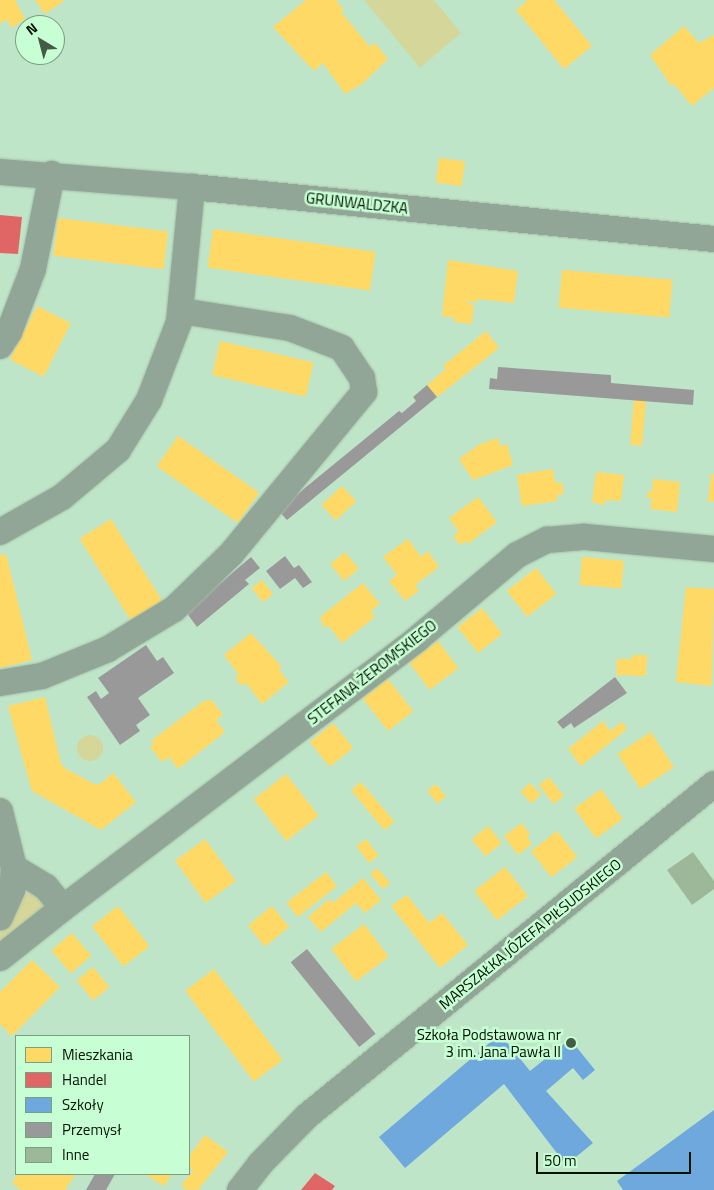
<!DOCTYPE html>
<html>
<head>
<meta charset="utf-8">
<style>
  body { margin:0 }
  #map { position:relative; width:714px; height:1190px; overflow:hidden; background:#bfe5c8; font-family:"Titillium Web",sans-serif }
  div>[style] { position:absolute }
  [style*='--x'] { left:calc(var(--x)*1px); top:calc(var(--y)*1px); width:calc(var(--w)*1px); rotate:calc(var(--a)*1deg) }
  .green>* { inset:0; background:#d5d69a }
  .round { border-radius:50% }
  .homes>* { inset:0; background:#ffd966; transform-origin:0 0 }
  .shops>* { inset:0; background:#e06666 }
  .schools>* { inset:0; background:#6fa8dc }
  .industry>* { inset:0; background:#999; transform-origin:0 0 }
  .building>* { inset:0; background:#9db899 }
  .roads { filter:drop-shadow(0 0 1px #a4c0aa) drop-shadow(0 0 1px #a4c0aa) }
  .minor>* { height:26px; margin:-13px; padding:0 13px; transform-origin:13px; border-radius:13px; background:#91a697 }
  .dots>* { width:14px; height:14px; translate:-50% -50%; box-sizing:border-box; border:2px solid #c8fed3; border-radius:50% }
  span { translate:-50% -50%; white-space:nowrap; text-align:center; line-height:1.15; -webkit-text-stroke:5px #c8fed3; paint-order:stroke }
  .street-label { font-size:15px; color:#001303 }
  .poi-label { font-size:15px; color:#001303 }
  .right { translate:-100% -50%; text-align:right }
  .legend { position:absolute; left:15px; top:1035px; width:175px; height:140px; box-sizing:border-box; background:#c8fed3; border:1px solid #78a080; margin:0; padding:6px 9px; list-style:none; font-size:15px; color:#001303 }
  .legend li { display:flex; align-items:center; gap:10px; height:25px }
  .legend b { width:25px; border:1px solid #78a080 }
  .north { position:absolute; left:15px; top:15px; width:50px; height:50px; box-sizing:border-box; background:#c8fed3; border:1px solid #78a080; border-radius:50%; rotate:323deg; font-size:14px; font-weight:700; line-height:20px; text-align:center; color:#001303 }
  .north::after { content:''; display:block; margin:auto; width:18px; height:22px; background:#435c48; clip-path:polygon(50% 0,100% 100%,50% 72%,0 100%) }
  .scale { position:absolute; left:536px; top:1152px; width:155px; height:22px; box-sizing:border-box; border:2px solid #001303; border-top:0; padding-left:6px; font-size:15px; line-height:18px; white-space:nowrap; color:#001303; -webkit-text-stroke:4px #c8fed3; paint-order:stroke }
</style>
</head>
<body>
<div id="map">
  <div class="green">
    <i style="clip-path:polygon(364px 0,434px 0,461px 33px,420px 68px)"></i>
    <i class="round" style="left:77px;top:735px;width:26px;height:26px"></i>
    <i style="clip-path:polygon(28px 893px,34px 893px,47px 904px,44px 912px,0 944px,0 935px,18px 901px)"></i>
  </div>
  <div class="homes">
    <i style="clip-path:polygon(0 0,15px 0,25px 19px,12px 28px,6px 19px,0 24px)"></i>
    <i style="clip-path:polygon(35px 0,65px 0,45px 14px)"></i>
    <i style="clip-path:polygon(306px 0,336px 0,344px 10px,341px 12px,370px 47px,375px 43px,388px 59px,362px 84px,345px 94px,323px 63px,314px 71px,273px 27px)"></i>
    <i style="clip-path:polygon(528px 0,554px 0,592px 46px,564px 69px,516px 10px)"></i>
    <i style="clip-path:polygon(684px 26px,699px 43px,714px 35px,714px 88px,692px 106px,674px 84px,672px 87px,650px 55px)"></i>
    <i style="clip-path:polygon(55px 36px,62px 46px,55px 52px)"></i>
    <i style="clip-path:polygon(34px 55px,50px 55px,40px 63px)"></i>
    <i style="left:439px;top:158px;width:26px;height:25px;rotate:7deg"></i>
    <i style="left:58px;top:218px;width:111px;height:38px;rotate:7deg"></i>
    <i style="left:213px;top:229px;width:164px;height:39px;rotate:8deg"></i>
    <i style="clip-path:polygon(448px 260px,518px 271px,514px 303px,477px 299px,477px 303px,468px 301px,468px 304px,474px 305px,472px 324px,454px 322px,455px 318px,442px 316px)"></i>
    <i style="left:562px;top:270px;width:111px;height:38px;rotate:5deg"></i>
    <i style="left:37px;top:306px;width:38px;height:60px;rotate:27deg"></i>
    <i style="clip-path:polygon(486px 331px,499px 348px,437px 397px,427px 385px,446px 369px,443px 366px)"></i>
    <i style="left:220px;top:341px;width:96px;height:35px;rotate:13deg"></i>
    <i style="left:634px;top:400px;width:12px;height:45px;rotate:5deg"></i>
    <i style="left:178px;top:436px;width:99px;height:37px;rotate:35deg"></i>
    <i style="clip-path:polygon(498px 438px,500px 446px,507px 444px,513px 465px,473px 480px,459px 459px,480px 444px)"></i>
    <i style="clip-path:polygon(553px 469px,555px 483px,562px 482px,564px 494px,557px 495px,557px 501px,522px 506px,517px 475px)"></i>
    <i style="clip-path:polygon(596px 472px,624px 475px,621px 501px,606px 500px,604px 505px,592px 502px)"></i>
    <i style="clip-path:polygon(711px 474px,714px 474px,714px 502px,708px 501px)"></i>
    <i style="clip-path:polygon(653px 479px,680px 482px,677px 512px,650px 509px,652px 498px,647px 498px,648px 491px,652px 492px)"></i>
    <i style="left:342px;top:486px;width:21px;height:28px;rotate:47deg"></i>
    <i style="clip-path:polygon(478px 497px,497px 522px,468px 544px,466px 541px,460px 545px,453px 536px,459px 532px,449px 518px)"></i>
    <i style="left:111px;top:519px;width:98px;height:37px;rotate:58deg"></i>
    <i style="clip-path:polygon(408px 539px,421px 557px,428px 551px,439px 567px,415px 585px,419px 591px,405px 601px,389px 581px,397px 575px,383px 557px)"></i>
    <i style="left:345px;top:552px;width:22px;height:19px;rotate:51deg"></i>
    <i style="clip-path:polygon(6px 554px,32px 660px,0 668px,0 555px)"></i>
    <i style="left:582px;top:557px;width:42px;height:28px;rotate:5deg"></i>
    <i style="left:536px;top:568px;width:33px;height:37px;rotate:52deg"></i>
    <i style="left:262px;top:580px;width:18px;height:13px;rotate:52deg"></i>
    <i style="clip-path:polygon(363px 583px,380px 604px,371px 611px,375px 617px,342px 643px,328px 625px,324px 628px,320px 617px)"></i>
    <i style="clip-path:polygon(686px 587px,714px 589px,712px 686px,676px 682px)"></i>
    <i style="left:482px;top:608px;width:33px;height:31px;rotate:52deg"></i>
    <i style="clip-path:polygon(251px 633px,282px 667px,279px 670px,289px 682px,262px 704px,246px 683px,242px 686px,235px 678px,239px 675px,224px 655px)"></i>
    <i style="left:438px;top:641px;width:34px;height:36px;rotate:53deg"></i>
    <i style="clip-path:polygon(632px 655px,647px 655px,646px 676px,616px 675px,617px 659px,632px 659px)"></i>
    <i style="left:388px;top:679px;width:41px;height:32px;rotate:52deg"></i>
    <i style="clip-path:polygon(45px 697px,61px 764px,66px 769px,94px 784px,100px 784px,113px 773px,136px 802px,101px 830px,32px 791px,8px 706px)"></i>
    <i style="clip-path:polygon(211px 699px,223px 715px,216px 720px,225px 732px,178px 769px,169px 757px,162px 762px,150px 747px,154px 743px,151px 741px,205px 700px,207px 702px)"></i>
    <i style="clip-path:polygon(603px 721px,610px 731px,622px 722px,627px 729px,581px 766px,568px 749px)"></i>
    <i style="left:333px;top:723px;width:32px;height:30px;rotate:51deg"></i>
    <i style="left:651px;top:732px;width:42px;height:40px;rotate:57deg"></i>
    <i style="left:286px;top:774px;width:53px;height:41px;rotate:52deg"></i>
    <i style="left:549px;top:777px;width:24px;height:13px;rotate:52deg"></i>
    <i style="left:361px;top:782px;width:52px;height:13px;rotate:50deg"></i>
    <i style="left:530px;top:783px;width:16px;height:13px;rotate:47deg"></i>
    <i style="left:436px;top:784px;width:16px;height:11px;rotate:52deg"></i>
    <i style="left:601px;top:789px;width:37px;height:33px;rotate:54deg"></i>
    <i style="clip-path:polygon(522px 823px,530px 834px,527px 837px,532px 844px,518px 855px,504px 836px)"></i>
    <i style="left:488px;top:826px;width:22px;height:21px;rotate:51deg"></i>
    <i style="left:557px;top:831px;width:33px;height:33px;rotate:52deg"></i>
    <i style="left:205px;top:839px;width:52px;height:37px;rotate:54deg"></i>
    <i style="left:366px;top:839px;width:21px;height:12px;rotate:53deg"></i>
    <i style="left:505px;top:867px;width:37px;height:39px;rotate:52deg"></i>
    <i style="left:377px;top:868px;width:20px;height:9px;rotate:49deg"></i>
    <i style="left:326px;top:872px;width:18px;height:50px;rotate:52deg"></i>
    <i style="clip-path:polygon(363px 878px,381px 900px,365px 913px,356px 903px,321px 932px,308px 917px,329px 899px,333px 903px)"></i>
    <i style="clip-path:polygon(407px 895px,429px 923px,442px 913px,468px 945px,440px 968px,391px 906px)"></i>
    <i style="left:118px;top:906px;width:51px;height:33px;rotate:52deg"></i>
    <i style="left:272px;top:906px;width:27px;height:31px;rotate:51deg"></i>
    <i style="left:364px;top:924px;width:41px;height:41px;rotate:53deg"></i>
    <i style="left:72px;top:933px;width:30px;height:27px;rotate:50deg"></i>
    <i style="clip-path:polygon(32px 960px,60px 987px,12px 1036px,0 1024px,0 992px)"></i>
    <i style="left:93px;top:967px;width:26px;height:21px;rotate:51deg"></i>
    <i style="left:214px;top:969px;width:114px;height:36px;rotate:53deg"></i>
    <i style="clip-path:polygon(205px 1135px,228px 1152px,198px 1190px,187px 1190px,181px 1185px,193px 1171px,189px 1167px,189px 1156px)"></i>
    <i style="clip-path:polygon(18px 1174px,76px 1174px,65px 1190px,21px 1190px,12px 1183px)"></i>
    <i style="clip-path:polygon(144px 1174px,172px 1174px,164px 1186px)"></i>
  </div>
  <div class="shops">
    <i style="clip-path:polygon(0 215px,22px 217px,18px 254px,0 253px)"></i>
    <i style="clip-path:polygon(315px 1173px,335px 1186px,332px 1190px,301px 1190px)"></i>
  </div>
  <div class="schools">
    <i style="clip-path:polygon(500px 1034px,530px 1071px,570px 1039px,595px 1070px,583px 1080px,573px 1068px,546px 1091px,593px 1143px,566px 1165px,504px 1084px,405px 1168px,379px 1137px)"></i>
    <i style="clip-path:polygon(714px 1110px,714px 1190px,623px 1190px,617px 1181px)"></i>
  </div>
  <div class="industry">
    <i style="clip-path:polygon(498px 367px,611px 375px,611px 383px,694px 390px,693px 405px,489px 389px,490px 378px,497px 379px)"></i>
    <i style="clip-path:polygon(427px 385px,437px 397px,287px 520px,278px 510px,399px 411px,402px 413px,416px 401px,413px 397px)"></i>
    <i style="clip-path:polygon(285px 556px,294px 568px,299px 565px,312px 582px,303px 588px,295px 578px,280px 589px,266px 571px)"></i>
    <i style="clip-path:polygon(251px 557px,260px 568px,245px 580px,249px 584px,197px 627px,186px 612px)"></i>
    <i style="clip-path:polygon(146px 645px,157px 661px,163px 657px,174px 673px,138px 698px,150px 715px,136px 725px,140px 731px,120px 745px,87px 697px,96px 691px,101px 699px,109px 693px,98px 678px)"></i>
    <i style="clip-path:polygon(615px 677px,627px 693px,574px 728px,571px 723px,563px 729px,557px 722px)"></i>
    <i style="left:307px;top:949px;width:109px;height:21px;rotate:51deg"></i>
    <i style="clip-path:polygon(95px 1174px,115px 1174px,106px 1190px,86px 1190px)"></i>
  </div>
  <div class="building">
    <i style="clip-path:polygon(693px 852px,714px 881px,714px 889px,692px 905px,667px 870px)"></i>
  </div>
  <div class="roads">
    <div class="minor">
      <i style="--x:0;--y:172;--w:193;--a:4.5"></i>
      <i style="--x:192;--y:187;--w:525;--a:5.69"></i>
      <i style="--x:0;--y:346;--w:17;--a:-57"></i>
      <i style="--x:9;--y:332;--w:67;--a:-69.1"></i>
      <i style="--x:33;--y:269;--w:97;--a:-78.7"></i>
      <i style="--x:0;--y:532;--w:71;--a:-29.4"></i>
      <i style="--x:62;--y:497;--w:73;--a:-40"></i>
      <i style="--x:118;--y:450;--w:59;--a:-58.2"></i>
      <i style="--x:149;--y:400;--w:84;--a:-69"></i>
      <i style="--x:179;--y:322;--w:136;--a:-84.5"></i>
      <i style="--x:0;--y:683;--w:43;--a:-9.5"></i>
      <i style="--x:42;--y:676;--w:71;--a:-22.2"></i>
      <i style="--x:108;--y:649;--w:77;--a:-31.2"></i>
      <i style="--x:174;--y:609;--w:79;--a:-44"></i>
      <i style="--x:231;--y:554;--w:210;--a:-50.6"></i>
      <i style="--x:364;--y:392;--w:14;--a:-98"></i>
      <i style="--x:362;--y:378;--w:36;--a:-124"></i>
      <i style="--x:342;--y:348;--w:56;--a:-159"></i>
      <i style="--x:290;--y:328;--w:110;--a:-171.1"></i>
      <i style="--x:0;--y:811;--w:59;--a:76.2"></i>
      <i style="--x:14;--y:868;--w:22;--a:95"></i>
      <i style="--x:12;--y:890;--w:30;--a:114"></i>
      <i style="--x:63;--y:908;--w:445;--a:-37.2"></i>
      <i style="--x:417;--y:639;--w:131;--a:-40"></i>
      <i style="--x:517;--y:555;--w:34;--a:-27"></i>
      <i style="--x:547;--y:540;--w:38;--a:-5"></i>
      <i style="--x:585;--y:537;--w:130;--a:5.3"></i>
      <i style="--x:0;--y:958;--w:80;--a:-38.4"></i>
      <i style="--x:63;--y:908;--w:27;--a:-129"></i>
      <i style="--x:46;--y:887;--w:37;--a:-149"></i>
      <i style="--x:240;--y:1190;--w:33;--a:-52"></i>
      <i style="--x:260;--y:1164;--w:67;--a:-45.6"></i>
      <i style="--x:307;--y:1116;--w:525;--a:-39.2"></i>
    </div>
  </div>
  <div class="dots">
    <i style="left:571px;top:1043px;background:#435c48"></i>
  </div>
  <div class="street-label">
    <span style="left:357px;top:203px;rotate:6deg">GRUNWALDZKA</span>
    <span style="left:372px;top:672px;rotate:-38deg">STEFANA ŻEROMSKIEGO</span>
    <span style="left:530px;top:934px;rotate:-39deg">MARSZAŁKA JÓZEFA PIŁSUDSKIEGO</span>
  </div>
  <div class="poi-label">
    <span class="right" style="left:561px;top:1043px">Szkoła Podstawowa nr<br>3 im. Jana Pawła II</span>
  </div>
  <ul class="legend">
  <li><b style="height:14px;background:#ffd966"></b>Mieszkania</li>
  <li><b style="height:14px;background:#e06666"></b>Handel</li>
  <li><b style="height:14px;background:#6fa8dc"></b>Szkoły</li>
  <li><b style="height:14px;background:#999"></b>Przemysł</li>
  <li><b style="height:14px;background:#9db899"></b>Inne</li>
  </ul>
  <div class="north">N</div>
  <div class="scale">50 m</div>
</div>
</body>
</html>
